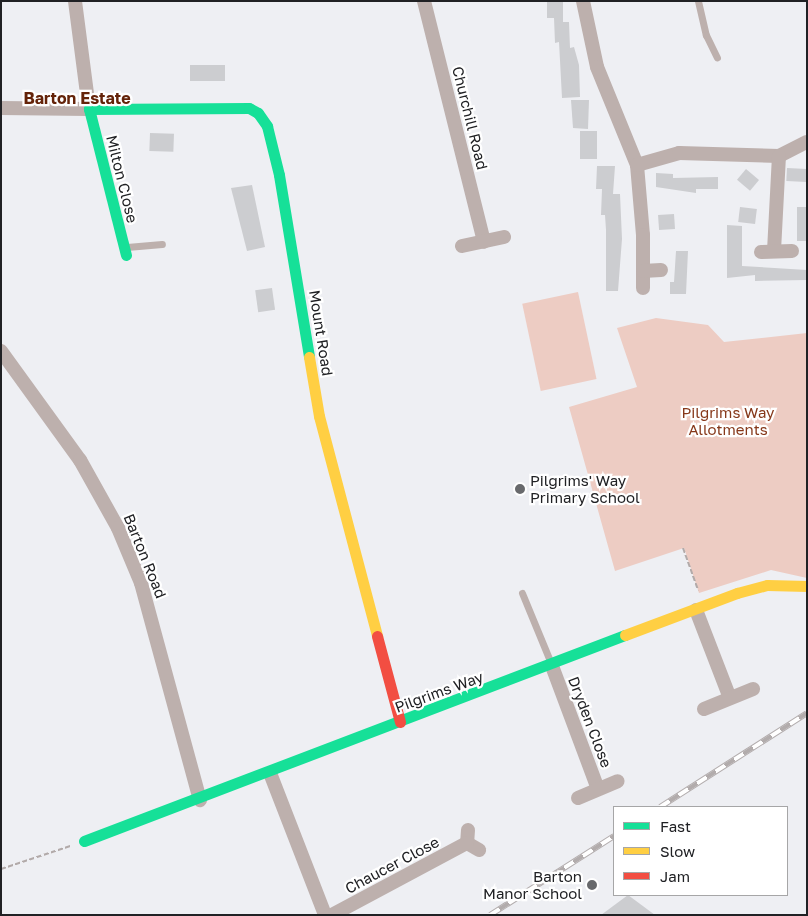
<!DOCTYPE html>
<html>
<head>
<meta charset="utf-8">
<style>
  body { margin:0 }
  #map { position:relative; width:808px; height:916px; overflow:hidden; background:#eeeff3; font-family:"Golos Text",sans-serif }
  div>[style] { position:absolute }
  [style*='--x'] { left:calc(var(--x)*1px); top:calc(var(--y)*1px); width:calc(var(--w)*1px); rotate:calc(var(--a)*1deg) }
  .green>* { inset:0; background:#edccc3; transform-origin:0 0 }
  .building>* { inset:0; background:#cccdd0; transform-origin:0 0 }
  .path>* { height:2px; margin-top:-1px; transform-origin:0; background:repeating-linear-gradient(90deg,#b2aaa9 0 5px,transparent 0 7.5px) }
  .lane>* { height:7px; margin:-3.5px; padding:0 3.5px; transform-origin:3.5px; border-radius:3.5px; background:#bdb0ad }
  .street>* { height:14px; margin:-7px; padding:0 7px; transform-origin:7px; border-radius:7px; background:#bdb0ad }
  .fast>* { height:11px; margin:-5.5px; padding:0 5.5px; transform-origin:5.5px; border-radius:5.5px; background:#16e098 }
  .slow>* { height:11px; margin:-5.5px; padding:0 5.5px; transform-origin:5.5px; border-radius:5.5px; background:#ffcf43 }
  .jam>* { height:11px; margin:-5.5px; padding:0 5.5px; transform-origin:5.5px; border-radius:5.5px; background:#f24e42 }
  .rail>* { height:5.5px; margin-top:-2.75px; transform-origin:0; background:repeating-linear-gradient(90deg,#fff 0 11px,#b2acac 0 22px); box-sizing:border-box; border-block:1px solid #b2acac }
  .dots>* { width:14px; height:14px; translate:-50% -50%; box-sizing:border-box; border:2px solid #fff; border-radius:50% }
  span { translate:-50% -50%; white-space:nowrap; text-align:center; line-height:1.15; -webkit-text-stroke:4.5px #fff; paint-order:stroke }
  .street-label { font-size:15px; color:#202124 }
  .park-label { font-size:15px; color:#86381a }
  .poi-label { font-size:15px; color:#202124 }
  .left { translate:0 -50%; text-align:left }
  .right { translate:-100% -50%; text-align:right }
  .neighbourhood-label { font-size:16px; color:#642309; font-weight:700 }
  .frame { position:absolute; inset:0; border:2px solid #202124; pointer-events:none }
  .legend { position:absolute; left:613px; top:806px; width:175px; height:90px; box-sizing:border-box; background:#fff; border:1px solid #a6a6a7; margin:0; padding:6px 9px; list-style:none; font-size:15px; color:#202124 }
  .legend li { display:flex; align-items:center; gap:10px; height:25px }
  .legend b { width:25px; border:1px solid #a6a6a7 }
</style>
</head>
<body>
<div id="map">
  <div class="green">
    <i style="left:578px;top:292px;width:89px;height:57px;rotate:78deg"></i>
    <i style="clip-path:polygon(656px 318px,708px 325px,724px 342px,807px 333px,807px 578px,771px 570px,699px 593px,684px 548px,615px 571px,569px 407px,637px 387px,617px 328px)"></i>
  </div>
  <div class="building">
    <i style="clip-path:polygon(547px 1px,563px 1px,563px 22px,569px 22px,570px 48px,574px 47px,579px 65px,580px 97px,562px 98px,559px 42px,555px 43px,554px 18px,547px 18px)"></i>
    <i style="left:225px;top:65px;width:16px;height:35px;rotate:90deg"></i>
    <i style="clip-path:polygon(571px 100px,589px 100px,588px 129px,573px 128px)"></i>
    <i style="left:580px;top:131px;width:17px;height:28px"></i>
    <i style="left:150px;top:133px;width:24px;height:18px;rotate:2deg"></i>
    <i style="clip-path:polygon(597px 166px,615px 166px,613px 194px,620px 194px,622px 239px,618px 291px,606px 291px,606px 230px,605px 215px,601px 215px,602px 189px,596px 189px)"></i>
    <i style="left:787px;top:168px;width:20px;height:13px;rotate:3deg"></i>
    <i style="left:746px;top:169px;width:17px;height:14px;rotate:40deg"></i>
    <i style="clip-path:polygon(656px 173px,673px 174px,673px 178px,718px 177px,718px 189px,696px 189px,696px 193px,656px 187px)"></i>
    <i style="clip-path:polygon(252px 185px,265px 247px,247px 251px,231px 188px)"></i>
    <i style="left:740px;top:207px;width:17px;height:15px;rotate:7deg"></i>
    <i style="left:797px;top:207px;width:10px;height:34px"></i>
    <i style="left:674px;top:214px;width:15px;height:16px;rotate:86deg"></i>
    <i style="clip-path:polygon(727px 225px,742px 226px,742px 266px,807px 270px,807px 280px,755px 281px,755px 275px,727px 278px)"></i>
    <i style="clip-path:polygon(676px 251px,688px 251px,686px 294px,670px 294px,670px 282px,674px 282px)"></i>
    <i style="left:272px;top:288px;width:22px;height:17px;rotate:82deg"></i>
    <i style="clip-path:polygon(628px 895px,655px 915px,601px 915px)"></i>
  </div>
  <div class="path">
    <i style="--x:683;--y:548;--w:45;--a:70.3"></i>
    <i style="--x:1;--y:869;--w:73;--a:-18.4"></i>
  </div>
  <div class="lane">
    <i style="--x:698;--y:1;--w:35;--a:77"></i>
    <i style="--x:706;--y:35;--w:25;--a:64"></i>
    <i style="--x:127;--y:247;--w:35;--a:-5"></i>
    <i style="--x:522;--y:593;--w:74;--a:67.6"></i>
  </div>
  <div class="street">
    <i style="--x:424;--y:1;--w:248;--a:76"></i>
    <i style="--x:583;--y:1;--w:67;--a:78"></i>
    <i style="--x:597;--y:67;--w:106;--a:67.8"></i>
    <i style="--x:637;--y:165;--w:70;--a:85.1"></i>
    <i style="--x:643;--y:235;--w:53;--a:90"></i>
    <i style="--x:1;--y:108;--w:88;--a:0.7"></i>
    <i style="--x:89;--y:109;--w:109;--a:-97.4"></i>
    <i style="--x:637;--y:165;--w:44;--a:-15.9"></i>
    <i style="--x:679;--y:153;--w:100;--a:1.7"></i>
    <i style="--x:779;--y:156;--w:31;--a:-27"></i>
    <i style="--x:462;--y:246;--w:43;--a:-12.1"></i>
    <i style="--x:774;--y:251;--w:95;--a:-87"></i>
    <i style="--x:761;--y:252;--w:31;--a:-2"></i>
    <i style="--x:643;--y:271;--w:18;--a:-3"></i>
    <i style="--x:1;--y:351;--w:135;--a:54.1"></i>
    <i style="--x:80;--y:460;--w:78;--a:60.8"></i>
    <i style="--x:118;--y:528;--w:60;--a:67.3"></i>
    <i style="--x:141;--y:583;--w:225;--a:74.8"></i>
    <i style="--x:696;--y:610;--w:94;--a:68.9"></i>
    <i style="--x:552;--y:666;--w:131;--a:69.5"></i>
    <i style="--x:704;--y:709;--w:53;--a:-22.2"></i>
    <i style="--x:270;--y:773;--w:152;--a:68.8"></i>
    <i style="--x:578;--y:798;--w:43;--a:-23"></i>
    <i style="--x:468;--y:830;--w:13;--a:94"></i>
    <i style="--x:467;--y:843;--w:14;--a:30"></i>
    <i style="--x:332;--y:915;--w:153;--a:-28.1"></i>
  </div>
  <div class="fast">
    <i style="--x:126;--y:255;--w:151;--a:-104.2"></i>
    <i style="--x:89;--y:109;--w:160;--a:-0.4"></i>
    <i style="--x:249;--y:108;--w:10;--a:29"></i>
    <i style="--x:258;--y:113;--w:16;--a:55"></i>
    <i style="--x:267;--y:126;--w:50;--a:76.2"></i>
    <i style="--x:279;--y:175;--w:184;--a:80.6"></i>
    <i style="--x:84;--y:841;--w:579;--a:-20.85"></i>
  </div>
  <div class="slow">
    <i style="--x:309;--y:357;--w:60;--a:80.4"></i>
    <i style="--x:319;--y:416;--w:228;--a:75.2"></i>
    <i style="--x:625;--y:635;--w:120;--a:-20.6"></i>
    <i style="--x:737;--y:593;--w:31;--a:-15"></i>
    <i style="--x:767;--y:585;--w:40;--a:1.4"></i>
  </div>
  <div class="jam">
    <i style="--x:377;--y:636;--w:89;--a:75"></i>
  </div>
  <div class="rail">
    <i style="--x:660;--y:807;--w:174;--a:-32.6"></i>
    <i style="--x:490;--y:915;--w:147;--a:-32.5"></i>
  </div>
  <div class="dots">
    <i style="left:520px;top:489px;background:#68696c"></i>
    <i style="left:592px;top:885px;background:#68696c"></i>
  </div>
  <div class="street-label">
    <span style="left:470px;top:118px;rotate:76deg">Churchill Road</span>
    <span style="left:122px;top:179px;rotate:76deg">Milton Close</span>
    <span style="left:321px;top:333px;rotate:81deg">Mount Road</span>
    <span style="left:145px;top:556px;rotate:68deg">Barton Road</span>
    <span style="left:439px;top:692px;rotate:-20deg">Pilgrims Way</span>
    <span style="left:590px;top:722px;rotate:69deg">Dryden Close</span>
    <span style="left:392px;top:865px;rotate:-28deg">Chaucer Close</span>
  </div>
  <div class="park-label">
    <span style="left:728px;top:421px">Pilgrims Way<br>Allotments</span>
  </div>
  <div class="poi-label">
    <span class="left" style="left:530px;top:489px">Pilgrims' Way<br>Primary School</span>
    <span class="right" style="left:582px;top:885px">Barton<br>Manor School</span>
  </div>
  <div class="neighbourhood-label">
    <span style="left:77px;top:98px">Barton Estate</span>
  </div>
  <div class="frame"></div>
  <ul class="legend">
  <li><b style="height:6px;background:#16e098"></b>Fast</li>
  <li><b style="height:6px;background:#ffcf43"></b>Slow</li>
  <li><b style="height:6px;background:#f24e42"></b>Jam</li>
  </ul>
</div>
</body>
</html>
